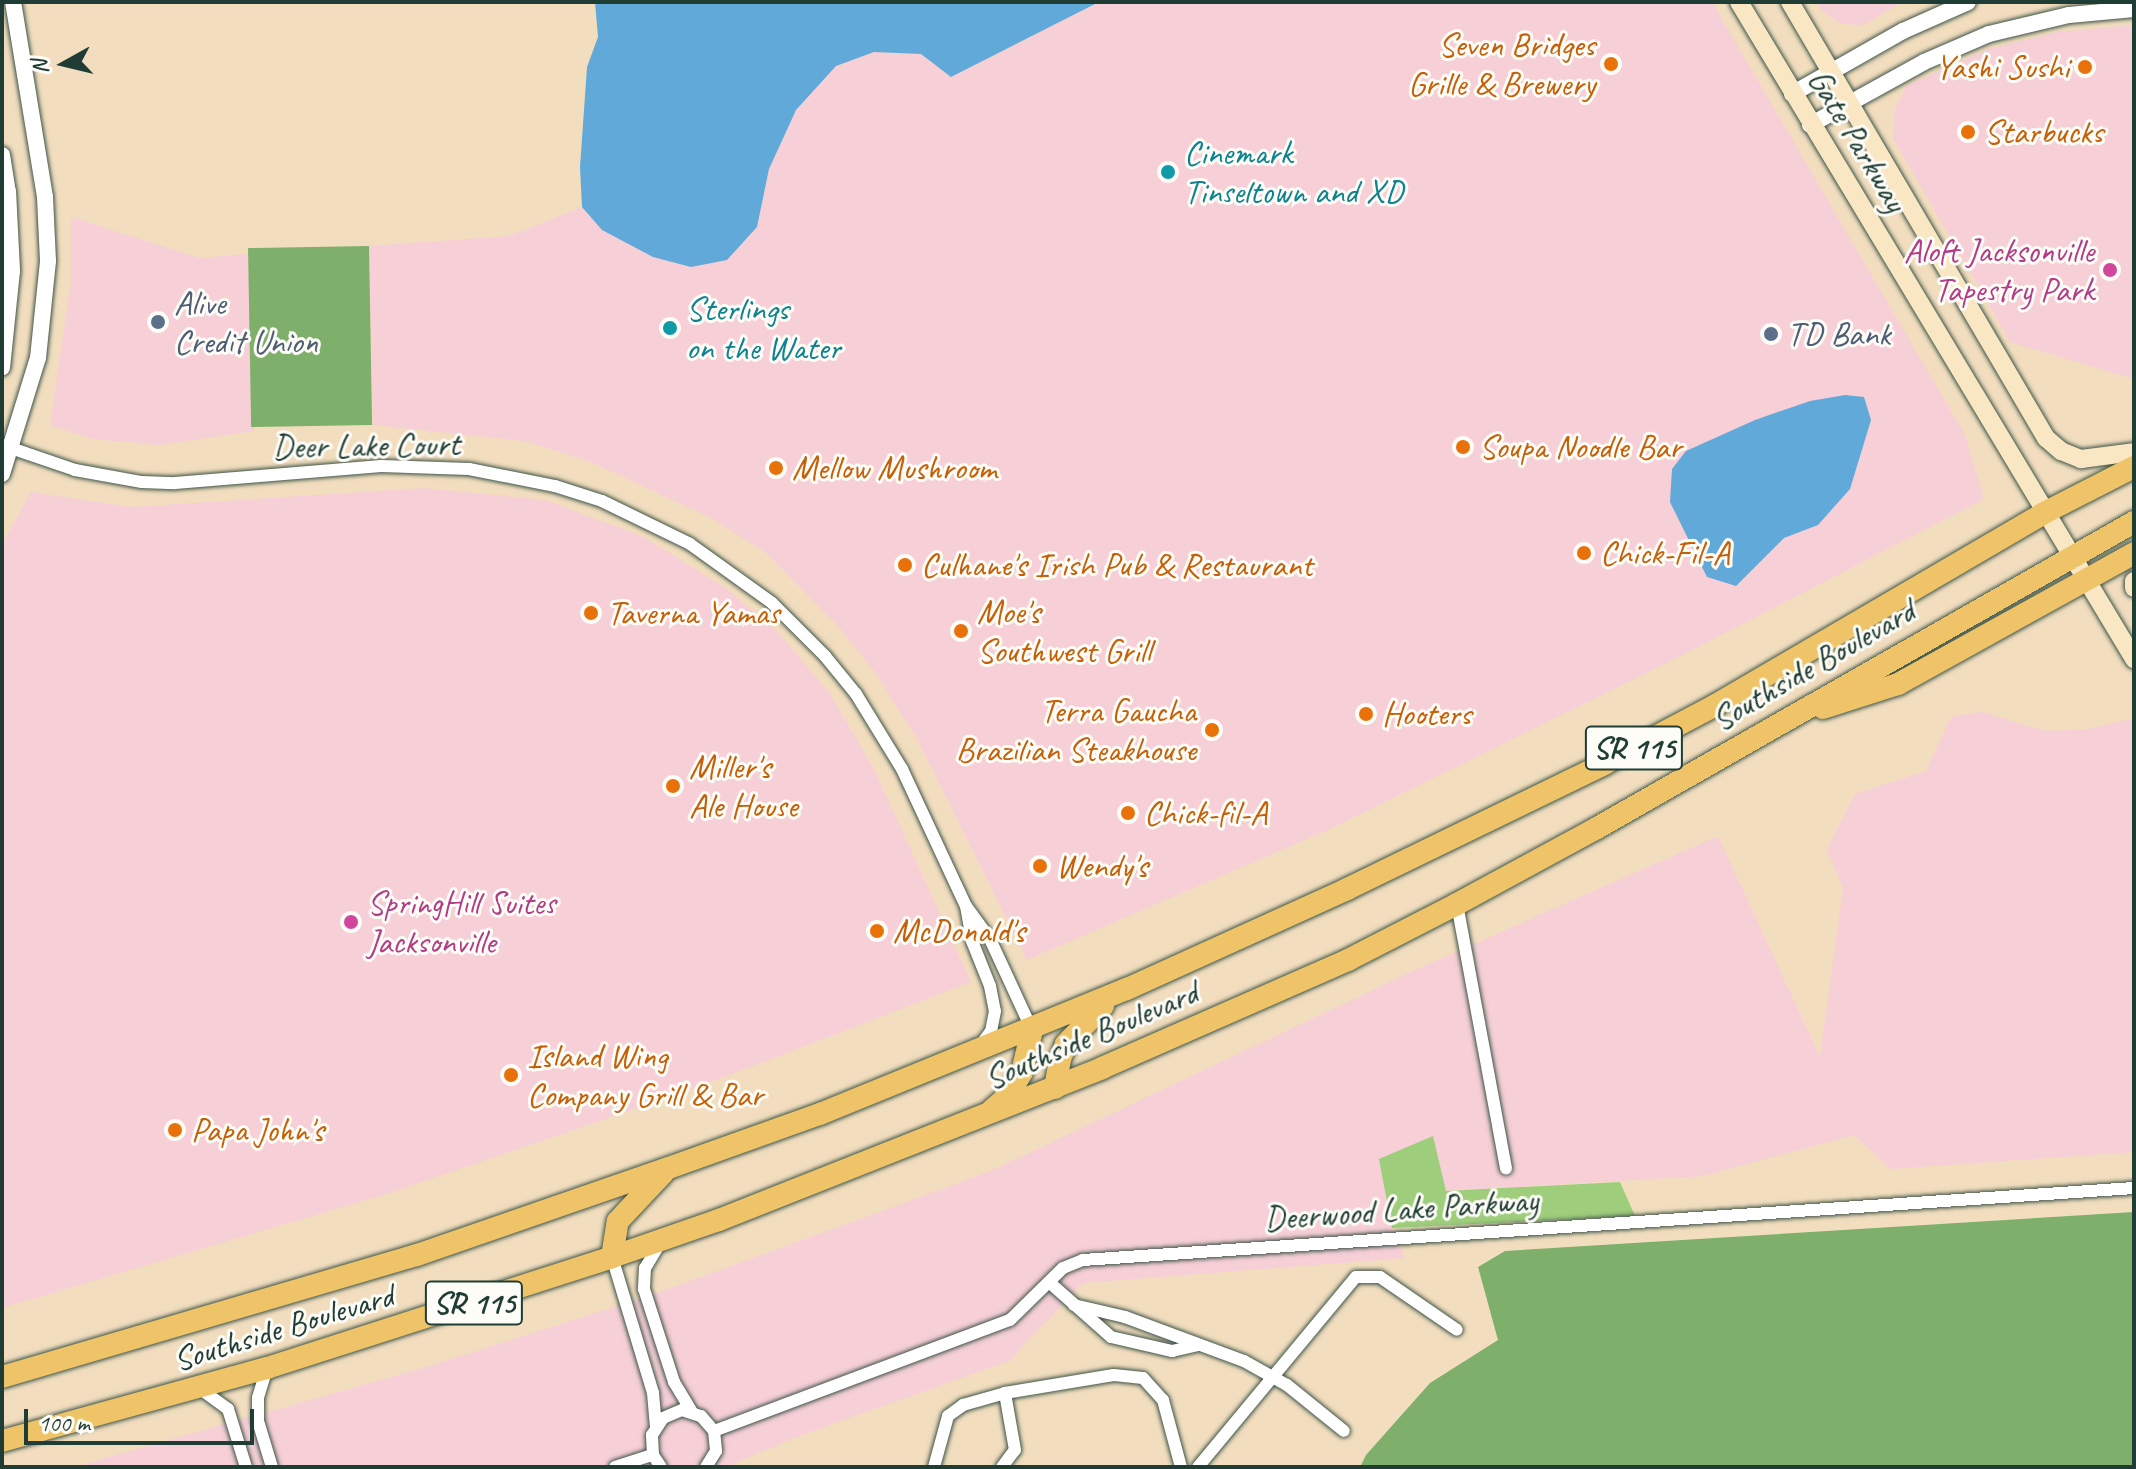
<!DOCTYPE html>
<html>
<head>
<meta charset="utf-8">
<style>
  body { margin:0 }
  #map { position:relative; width:2136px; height:1469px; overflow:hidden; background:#f2debf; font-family:Caveat,sans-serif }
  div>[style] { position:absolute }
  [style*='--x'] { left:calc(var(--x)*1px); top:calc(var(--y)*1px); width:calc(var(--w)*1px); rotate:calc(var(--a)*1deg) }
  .built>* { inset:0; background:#f6cfd7 }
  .green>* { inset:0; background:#9ecd7c }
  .forest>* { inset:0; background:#7eb06c; transform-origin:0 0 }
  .water>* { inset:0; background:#61a9d8 }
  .roads { filter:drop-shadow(0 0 2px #3f5549) drop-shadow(0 0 2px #3f5549) }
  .minor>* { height:12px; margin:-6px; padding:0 6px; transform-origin:6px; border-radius:6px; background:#fff }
  .tertiary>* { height:16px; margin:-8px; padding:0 8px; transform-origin:8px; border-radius:8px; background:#fff }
  .secondary>* { height:18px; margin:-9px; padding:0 9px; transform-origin:9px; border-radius:9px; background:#f9e7c3 }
  .trunk>* { height:22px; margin:-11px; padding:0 11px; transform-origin:11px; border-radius:11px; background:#efc469 }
  .dots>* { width:22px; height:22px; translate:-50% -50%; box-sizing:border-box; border:4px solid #fdfcf7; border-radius:50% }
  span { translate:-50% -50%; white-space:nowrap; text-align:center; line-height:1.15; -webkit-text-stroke:6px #fdfcf7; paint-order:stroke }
  .shield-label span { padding:2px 6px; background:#fdfcf7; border:2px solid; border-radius:6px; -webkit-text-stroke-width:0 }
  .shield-label { font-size:32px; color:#1f3d34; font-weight:700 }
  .food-label { font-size:34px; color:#c56008 }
  .right { translate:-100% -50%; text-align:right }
  .left { translate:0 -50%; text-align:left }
  .street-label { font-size:34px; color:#1f3d34 }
  .culture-label { font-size:34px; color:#0d838f }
  .hotel-label { font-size:34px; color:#b23c85 }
  .service-label { font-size:34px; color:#4e5e75 }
  .frame { position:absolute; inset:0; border:4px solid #1f3d34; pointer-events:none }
  .north { position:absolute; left:24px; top:24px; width:80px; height:80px; -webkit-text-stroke:6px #fdfcf7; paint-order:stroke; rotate:262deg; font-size:22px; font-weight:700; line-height:32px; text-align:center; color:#1f3d34 }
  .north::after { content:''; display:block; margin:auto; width:28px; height:36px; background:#1f3d34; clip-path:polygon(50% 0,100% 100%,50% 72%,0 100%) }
  .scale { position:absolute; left:24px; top:1409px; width:230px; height:36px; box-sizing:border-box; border:4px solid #1f3d34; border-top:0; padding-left:10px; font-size:24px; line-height:28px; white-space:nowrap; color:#1f3d34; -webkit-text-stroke:6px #fdfcf7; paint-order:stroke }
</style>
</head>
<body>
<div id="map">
  <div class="built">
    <i style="clip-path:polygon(1099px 2px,1712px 2px,1965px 435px,1984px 499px,1673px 660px,1330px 829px,1027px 960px,918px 741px,875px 672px,838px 626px,765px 552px,711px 518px,591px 462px,525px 441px,373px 425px,369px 246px,509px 236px,582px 207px,602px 230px,757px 227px,769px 169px,796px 109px,836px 66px,874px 52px,921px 54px,951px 77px)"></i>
    <i style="clip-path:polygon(1817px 2px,1903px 2px,1863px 25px,1841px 24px,1822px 11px)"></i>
    <i style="clip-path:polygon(2134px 25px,2134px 379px,2010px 342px,1893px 138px,1894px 112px,1906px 86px,1988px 49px,2058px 32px)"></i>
    <i style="clip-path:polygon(71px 217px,199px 258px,248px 254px,254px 431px,160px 445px,92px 439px,50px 425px,71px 282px)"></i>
    <i style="clip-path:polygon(425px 488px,545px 500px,642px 536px,726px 588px,780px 634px,831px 695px,876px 773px,971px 982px,693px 1089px,390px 1193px,2px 1308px,2px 545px,6px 537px,31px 492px,131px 507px)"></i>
    <i style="clip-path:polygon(1983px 712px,2045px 731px,2088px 729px,2134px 718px,2134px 1152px,1891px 1169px,1854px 1135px,1703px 1176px,1445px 1191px,1432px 1137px,1392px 1228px,1405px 1258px,1083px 1283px,1009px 1361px,799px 1436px,726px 1467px,74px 1467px,430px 1366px,660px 1292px,991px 1171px,1413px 971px,1718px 836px,1820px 1057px,1843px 888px,1827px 849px,1855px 794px,1926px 771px,1951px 717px)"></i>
  </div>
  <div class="green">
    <i style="clip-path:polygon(1433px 1136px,1446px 1191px,1620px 1182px,1635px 1216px,1392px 1228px,1379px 1159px)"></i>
  </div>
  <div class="forest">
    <i style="left:369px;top:246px;width:179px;height:121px;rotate:89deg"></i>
    <i style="clip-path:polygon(2134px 1212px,2134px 1467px,1360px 1467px,1366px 1455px,1430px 1383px,1498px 1340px,1478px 1267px,1505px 1251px)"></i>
  </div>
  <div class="water">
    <i style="clip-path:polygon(595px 2px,1099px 2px,951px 77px,921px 54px,874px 52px,836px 66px,796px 110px,769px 169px,757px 227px,727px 260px,691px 267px,653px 257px,602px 230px,582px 207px,580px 167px,587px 67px,598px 37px)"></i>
    <i style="clip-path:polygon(1845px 395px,1864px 397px,1871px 420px,1850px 489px,1818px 525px,1784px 538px,1736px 586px,1707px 577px,1670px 502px,1672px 469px,1686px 451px,1755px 420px,1810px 401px)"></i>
  </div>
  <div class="roads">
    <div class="minor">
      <i style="--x:2;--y:445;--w:77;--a:18.9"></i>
      <i style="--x:75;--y:470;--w:68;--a:10.2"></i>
      <i style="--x:142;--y:482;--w:33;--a:2"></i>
      <i style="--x:175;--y:483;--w:207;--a:-4.7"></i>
      <i style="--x:381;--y:466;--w:88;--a:2"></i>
      <i style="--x:469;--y:469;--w:88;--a:11.2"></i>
      <i style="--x:555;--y:486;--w:49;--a:17.7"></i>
      <i style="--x:602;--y:501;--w:98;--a:26"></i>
      <i style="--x:690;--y:544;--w:101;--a:35.7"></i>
      <i style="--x:772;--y:603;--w:75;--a:45"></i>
      <i style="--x:825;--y:656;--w:49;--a:50.8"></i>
      <i style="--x:856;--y:694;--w:88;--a:58.5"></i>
      <i style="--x:902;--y:769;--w:151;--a:65"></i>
      <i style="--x:966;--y:906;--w:41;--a:54"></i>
      <i style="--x:990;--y:939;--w:100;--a:65.2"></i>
      <i style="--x:1457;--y:904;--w:269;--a:79.5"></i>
      <i style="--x:966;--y:906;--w:36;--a:80"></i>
      <i style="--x:972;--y:941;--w:48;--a:68.2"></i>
      <i style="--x:990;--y:986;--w:25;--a:79"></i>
      <i style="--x:995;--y:1011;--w:20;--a:101"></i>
      <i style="--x:991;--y:1031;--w:19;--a:126"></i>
      <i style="--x:659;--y:1245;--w:27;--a:121"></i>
      <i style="--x:645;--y:1268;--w:21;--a:93"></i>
      <i style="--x:644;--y:1289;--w:98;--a:72.1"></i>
      <i style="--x:674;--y:1382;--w:35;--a:59"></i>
      <i style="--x:612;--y:1257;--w:142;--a:73.2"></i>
      <i style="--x:653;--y:1393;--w:32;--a:85"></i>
      <i style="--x:1049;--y:1282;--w:83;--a:41.6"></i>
      <i style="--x:1111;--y:1337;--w:63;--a:12.9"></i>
      <i style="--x:1172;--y:1351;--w:26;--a:-13"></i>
      <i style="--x:1074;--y:1305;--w:52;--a:13.2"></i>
      <i style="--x:1125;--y:1317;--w:127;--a:20.3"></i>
      <i style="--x:1244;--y:1361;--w:49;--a:29.2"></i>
      <i style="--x:1287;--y:1385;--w:73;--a:38.9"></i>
      <i style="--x:267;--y:1368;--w:31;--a:107"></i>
      <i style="--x:258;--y:1398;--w:23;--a:90"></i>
      <i style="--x:258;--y:1421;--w:48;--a:73.1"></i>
      <i style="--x:199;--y:1388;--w:36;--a:36"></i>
      <i style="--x:228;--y:1409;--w:61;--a:72.8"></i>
      <i style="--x:714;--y:1431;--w:316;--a:-20.6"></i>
      <i style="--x:1010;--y:1320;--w:74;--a:-44.5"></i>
      <i style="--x:1063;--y:1268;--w:22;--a:-22"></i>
      <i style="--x:1083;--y:1260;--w:1053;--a:-3.92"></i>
      <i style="--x:615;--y:1467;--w:40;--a:-18"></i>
      <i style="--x:661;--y:1467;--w:14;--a:-124"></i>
      <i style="--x:653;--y:1455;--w:20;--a:-93"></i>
      <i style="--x:652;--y:1435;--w:20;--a:-57"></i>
      <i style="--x:663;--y:1418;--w:21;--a:-23"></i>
      <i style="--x:682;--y:1410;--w:20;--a:18"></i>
      <i style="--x:701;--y:1416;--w:20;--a:49"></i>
      <i style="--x:714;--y:1431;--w:20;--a:84"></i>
      <i style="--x:716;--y:1451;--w:19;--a:122"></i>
      <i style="--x:934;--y:1467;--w:53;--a:-74.6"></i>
      <i style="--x:948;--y:1416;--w:19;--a:-36"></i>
      <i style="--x:963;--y:1405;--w:44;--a:-15.9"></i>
      <i style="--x:1005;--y:1393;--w:110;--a:-9.4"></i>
      <i style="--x:1114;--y:1375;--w:29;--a:6"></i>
      <i style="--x:1143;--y:1378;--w:30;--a:48"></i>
      <i style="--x:1163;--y:1400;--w:69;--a:75"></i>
      <i style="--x:1002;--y:1467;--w:21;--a:-53"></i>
      <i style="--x:1015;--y:1450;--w:58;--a:-100"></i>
      <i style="--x:1198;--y:1467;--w:247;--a:-50.3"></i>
      <i style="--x:1356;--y:1277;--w:24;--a:0"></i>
      <i style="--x:1380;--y:1277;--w:93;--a:34.5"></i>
    </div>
    <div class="tertiary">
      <i style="--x:1792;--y:94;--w:128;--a:-29.6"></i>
      <i style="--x:1903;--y:31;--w:71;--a:-24"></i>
      <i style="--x:1810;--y:125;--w:130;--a:-28.9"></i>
      <i style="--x:1924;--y:62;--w:71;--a:-23.3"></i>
      <i style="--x:1989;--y:34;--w:82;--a:-13.4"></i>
      <i style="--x:2069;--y:15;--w:65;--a:-5.3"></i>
      <i style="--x:2;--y:155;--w:36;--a:81"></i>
      <i style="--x:8;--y:191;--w:80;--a:87.1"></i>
      <i style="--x:12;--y:271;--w:97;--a:95.9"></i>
      <i style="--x:2;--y:474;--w:121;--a:-72.8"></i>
      <i style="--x:38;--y:358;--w:98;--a:-84.1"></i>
      <i style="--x:48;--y:261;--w:64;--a:-92.7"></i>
      <i style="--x:45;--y:197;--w:198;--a:-99.3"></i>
    </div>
    <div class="secondary">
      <i style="--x:1739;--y:2;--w:767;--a:58.98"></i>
      <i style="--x:1790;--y:2;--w:506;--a:59.58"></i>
      <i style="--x:2046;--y:438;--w:20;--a:41"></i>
      <i style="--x:2061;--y:451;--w:22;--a:22"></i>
      <i style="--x:2081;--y:459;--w:53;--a:-7.5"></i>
      <i style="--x:2134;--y:581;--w:7;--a:90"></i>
    </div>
    <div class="trunk">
      <i style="--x:1823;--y:708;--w:79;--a:-17.7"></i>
      <i style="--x:1898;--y:684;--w:270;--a:-29"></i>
      <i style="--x:1055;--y:1088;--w:29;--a:-80"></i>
      <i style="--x:1060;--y:1059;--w:16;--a:-68"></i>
      <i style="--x:1066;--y:1044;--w:53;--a:-45.8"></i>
      <i style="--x:992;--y:1110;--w:20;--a:-41"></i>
      <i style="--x:1007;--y:1097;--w:29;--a:-59"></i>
      <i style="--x:1022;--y:1072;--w:43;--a:-76.6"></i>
      <i style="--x:612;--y:1257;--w:36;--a:-81"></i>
      <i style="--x:618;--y:1221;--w:66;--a:-46.8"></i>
      <i style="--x:2;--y:1377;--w:433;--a:-16.4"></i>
      <i style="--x:417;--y:1255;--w:263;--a:-19.1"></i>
      <i style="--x:666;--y:1169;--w:164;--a:-19.7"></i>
      <i style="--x:820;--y:1114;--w:331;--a:-22.2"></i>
      <i style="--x:1127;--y:989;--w:242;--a:-24.4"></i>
      <i style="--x:1347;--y:889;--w:286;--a:-25.9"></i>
      <i style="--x:1604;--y:764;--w:124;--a:-27.8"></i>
      <i style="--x:1714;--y:706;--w:382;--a:-30.3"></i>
      <i style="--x:2044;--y:513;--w:101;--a:-27.1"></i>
      <i style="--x:2;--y:1441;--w:275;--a:-15.4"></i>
      <i style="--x:267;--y:1368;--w:362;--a:-17.8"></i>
      <i style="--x:612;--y:1257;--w:113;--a:-19.1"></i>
      <i style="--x:719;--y:1220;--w:412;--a:-21.6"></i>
      <i style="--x:1102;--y:1068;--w:269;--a:-23.7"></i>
      <i style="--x:1348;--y:960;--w:123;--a:-27.2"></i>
      <i style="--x:1457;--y:904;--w:159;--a:-28.5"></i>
      <i style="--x:1597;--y:828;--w:618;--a:-29.68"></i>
    </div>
  </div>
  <div class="dots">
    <i style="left:1611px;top:64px;background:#e8710a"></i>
    <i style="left:2085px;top:67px;background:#e8710a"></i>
    <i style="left:1968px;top:132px;background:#e8710a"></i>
    <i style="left:1168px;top:172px;background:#0f9aa8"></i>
    <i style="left:2110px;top:270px;background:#d1479c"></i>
    <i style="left:158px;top:322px;background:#5c6f8a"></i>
    <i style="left:670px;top:328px;background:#0f9aa8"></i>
    <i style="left:1771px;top:334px;background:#5c6f8a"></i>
    <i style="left:1463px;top:447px;background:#e8710a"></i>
    <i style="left:776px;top:468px;background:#e8710a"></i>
    <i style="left:1584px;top:553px;background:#e8710a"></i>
    <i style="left:905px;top:565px;background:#e8710a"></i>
    <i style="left:591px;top:613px;background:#e8710a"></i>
    <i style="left:961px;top:631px;background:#e8710a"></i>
    <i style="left:1366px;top:714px;background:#e8710a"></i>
    <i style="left:1212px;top:730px;background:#e8710a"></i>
    <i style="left:673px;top:786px;background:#e8710a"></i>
    <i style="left:1128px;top:813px;background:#e8710a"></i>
    <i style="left:1040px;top:866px;background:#e8710a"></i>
    <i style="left:351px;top:922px;background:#d1479c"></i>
    <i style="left:877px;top:931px;background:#e8710a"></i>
    <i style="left:511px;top:1075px;background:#e8710a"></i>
    <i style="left:175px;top:1130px;background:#e8710a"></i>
  </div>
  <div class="shield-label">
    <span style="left:1634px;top:748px">SR 115</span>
    <span style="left:474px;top:1303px">SR 115</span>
  </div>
  <div class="food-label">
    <span class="right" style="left:1595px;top:64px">Seven Bridges<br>Grille &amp; Brewery</span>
    <span class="right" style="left:2069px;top:67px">Yashi Sushi</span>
    <span class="left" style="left:1984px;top:132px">Starbucks</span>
    <span class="left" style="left:1479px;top:447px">Soupa Noodle Bar</span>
    <span class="left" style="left:792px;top:468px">Mellow Mushroom</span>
    <span class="left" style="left:1600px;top:553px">Chick-Fil-A</span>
    <span class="left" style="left:921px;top:565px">Culhane's Irish Pub &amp; Restaurant</span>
    <span class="left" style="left:977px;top:631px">Moe's<br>Southwest Grill</span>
    <span class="left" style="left:607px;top:613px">Taverna Yamas</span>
    <span class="right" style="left:1196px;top:730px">Terra Gaucha<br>Brazilian Steakhouse</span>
    <span class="left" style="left:1382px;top:714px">Hooters</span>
    <span class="left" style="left:689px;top:786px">Miller's<br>Ale House</span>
    <span class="left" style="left:1144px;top:813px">Chick-fil-A</span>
    <span class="left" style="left:1056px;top:866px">Wendy's</span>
    <span class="left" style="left:893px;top:931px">McDonald's</span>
    <span class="left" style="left:527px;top:1075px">Island Wing<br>Company Grill &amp; Bar</span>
    <span class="left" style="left:191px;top:1130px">Papa John's</span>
  </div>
  <div class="street-label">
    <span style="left:1858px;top:140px;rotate:59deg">Gate Parkway</span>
    <span style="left:366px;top:445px;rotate:-1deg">Deer Lake Court</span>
    <span style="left:1813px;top:665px;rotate:-30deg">Southside Boulevard</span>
    <span style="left:1091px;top:1035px;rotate:-23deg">Southside Boulevard</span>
    <span style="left:1401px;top:1209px;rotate:-4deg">Deerwood Lake Parkway</span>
    <span style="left:283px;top:1327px;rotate:-17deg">Southside Boulevard</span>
  </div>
  <div class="culture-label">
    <span class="left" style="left:1184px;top:172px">Cinemark<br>Tinseltown and XD</span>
    <span class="left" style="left:686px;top:328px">Sterlings<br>on the Water</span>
  </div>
  <div class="hotel-label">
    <span class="right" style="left:2094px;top:270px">Aloft Jacksonville<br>Tapestry Park</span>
    <span class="left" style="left:367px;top:922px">SpringHill Suites<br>Jacksonville</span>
  </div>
  <div class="service-label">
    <span class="left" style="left:174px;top:322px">Alive<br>Credit Union</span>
    <span class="left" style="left:1787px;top:334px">TD Bank</span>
  </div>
  <div class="frame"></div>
  <div class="north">N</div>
  <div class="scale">100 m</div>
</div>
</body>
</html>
